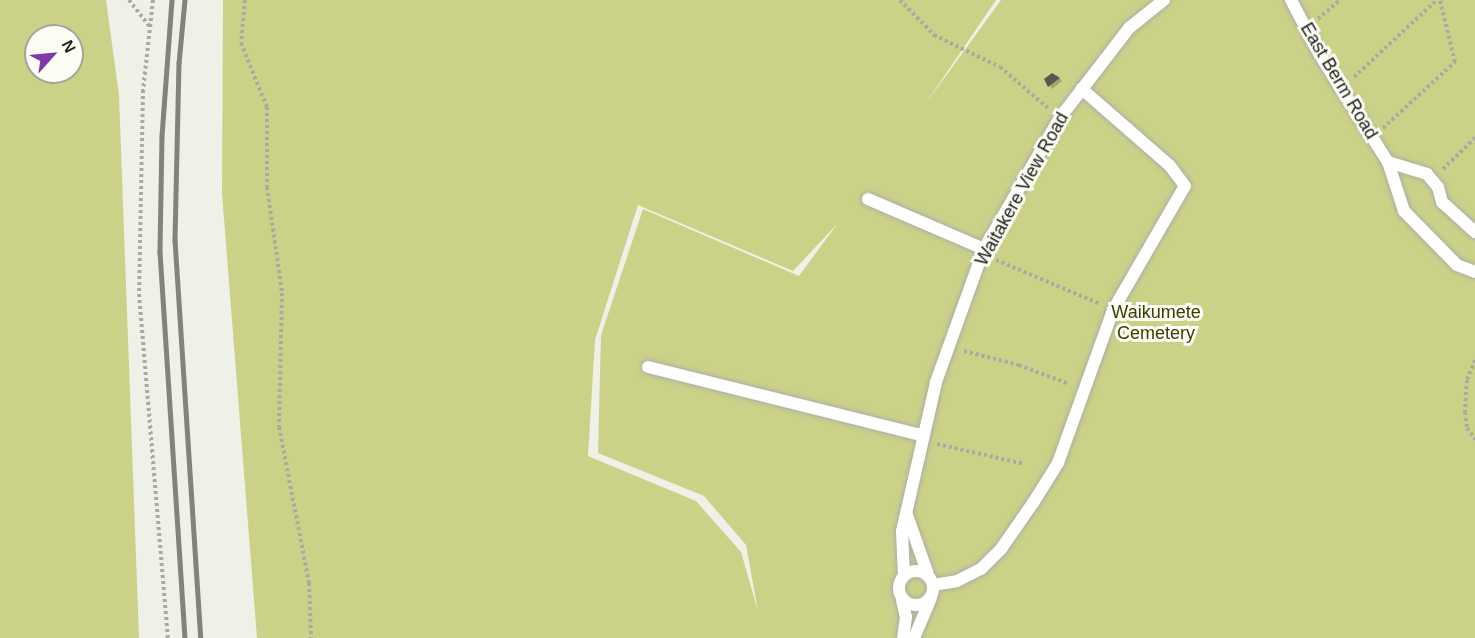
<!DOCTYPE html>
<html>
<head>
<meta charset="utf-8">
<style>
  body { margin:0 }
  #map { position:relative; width:1475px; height:638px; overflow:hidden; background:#eff0e7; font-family:Helvetica,sans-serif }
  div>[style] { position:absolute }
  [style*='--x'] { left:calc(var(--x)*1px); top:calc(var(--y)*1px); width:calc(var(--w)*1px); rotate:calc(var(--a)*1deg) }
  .green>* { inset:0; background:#ccd188 }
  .shadow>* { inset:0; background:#0003 }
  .building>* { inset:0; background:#565750 }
  .path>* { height:4px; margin-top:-2px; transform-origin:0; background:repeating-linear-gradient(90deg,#aaaaa3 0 3px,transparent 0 6px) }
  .roads { filter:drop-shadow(0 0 2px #adaea6) drop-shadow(0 0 2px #adaea6) }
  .lane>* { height:12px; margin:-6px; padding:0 6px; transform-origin:6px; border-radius:6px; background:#fff }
  .lane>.ring { margin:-6px; padding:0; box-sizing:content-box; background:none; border:12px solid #fff; border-radius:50% }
  .rail>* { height:4.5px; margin:-2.25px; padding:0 2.25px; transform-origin:2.25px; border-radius:2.25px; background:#83837d }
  span { translate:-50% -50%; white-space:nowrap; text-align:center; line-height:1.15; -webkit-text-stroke:6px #fcfdf5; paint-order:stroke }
  .street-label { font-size:18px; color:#1e1e1b }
  .park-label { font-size:18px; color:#3b3d00 }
  .north { position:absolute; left:24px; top:24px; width:60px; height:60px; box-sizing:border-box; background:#fcfdf5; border:2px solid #a3a49e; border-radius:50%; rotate:63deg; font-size:16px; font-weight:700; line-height:24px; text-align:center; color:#1e1e1b }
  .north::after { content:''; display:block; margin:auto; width:21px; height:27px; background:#8138aa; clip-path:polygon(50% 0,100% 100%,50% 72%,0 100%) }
</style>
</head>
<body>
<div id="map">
  <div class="green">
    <i style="clip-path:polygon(evenodd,0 0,106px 0,119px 95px,139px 638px,0 638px,0 0,36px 36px,72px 36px,72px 72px,36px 72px,36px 36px)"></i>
    <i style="clip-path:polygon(evenodd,223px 0,996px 0,924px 106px,1001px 0,1475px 0,1475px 638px,257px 638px,222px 193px,223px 0,638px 205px,793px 271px,838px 223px,799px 276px,643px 209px,601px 335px,598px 453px,704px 496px,746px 545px,758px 611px,741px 552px,696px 501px,588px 456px,595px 340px,638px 205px)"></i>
  </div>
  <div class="shadow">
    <i style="clip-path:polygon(1056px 75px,1062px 81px,1052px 89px,1046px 80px)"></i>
  </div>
  <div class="building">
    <i style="clip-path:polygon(1052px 73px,1060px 78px,1048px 87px,1044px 79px)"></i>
  </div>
  <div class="path">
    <i style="--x:129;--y:0;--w:33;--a:52"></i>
    <i style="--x:153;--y:0;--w:91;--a:96.3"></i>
    <i style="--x:143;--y:90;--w:204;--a:91.1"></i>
    <i style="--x:139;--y:294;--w:345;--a:85.2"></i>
    <i style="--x:245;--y:0;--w:43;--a:95.3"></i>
    <i style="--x:241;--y:43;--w:69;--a:67.9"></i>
    <i style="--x:267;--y:107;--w:80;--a:90"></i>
    <i style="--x:267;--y:187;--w:107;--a:81.9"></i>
    <i style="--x:282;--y:293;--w:134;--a:91.3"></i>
    <i style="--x:279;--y:427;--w:159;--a:79.1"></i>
    <i style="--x:309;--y:583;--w:55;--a:87.9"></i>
    <i style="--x:900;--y:0;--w:49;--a:45.8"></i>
    <i style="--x:934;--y:35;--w:73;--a:25.9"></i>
    <i style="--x:1000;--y:67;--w:63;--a:40.5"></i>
    <i style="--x:1318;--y:19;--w:29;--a:-41"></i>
    <i style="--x:1354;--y:77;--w:113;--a:-42.9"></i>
    <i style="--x:1383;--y:128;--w:98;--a:-42.5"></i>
    <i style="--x:1455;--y:62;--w:64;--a:-103.6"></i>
    <i style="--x:1443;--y:169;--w:45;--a:-44.1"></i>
    <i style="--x:996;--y:260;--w:113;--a:22.9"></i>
    <i style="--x:964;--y:351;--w:57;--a:14.3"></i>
    <i style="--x:1019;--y:365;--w:53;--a:20.8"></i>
    <i style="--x:1475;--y:360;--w:22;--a:112"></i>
    <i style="--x:1467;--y:380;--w:32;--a:94"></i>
    <i style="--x:1465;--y:412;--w:16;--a:83"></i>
    <i style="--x:1467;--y:428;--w:14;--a:54"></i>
    <i style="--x:937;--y:444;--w:89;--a:12.9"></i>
  </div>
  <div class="roads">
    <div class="lane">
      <i style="--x:1291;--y:0;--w:62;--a:62.2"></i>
      <i style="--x:1320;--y:55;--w:127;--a:57.6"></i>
      <i style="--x:1388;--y:162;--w:52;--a:71.9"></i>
      <i style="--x:1404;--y:211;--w:76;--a:45.5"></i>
      <i style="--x:1457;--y:265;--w:19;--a:21"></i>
      <i style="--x:1388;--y:162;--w:41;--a:17.1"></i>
      <i style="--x:1427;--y:174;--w:17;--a:50"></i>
      <i style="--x:1438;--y:187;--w:16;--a:75"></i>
      <i style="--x:1442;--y:202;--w:45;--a:42.3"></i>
      <i style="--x:868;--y:199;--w:126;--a:23.3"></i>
      <i style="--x:648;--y:367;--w:284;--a:14"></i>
      <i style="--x:907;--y:515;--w:66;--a:70.5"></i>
      <i class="ring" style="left:899px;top:571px;width:22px;height:22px"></i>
      <i style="--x:904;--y:575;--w:44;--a:-92.6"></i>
      <i style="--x:902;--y:531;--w:153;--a:-77.1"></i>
      <i style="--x:936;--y:382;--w:141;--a:-70.2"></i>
      <i style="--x:984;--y:249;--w:150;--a:-60"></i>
      <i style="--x:1059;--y:119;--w:115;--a:-52.4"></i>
      <i style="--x:1129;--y:28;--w:45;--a:-38.7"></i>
      <i style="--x:933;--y:585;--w:24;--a:-9"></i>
      <i style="--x:957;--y:581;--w:27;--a:-27"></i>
      <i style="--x:981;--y:569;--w:28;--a:-45"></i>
      <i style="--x:1001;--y:549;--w:56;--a:-55.2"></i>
      <i style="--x:1033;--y:503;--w:47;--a:-58"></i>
      <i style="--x:1058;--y:463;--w:163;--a:-70.2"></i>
      <i style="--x:1113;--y:310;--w:143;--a:-59.9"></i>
      <i style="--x:1185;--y:186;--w:26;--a:-127"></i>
      <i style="--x:1169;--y:165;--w:116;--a:-138.9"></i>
      <i style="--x:902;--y:600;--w:17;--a:77"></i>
      <i style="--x:906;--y:617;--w:21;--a:98"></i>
      <i style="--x:914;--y:638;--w:43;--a:-67"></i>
    </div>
  </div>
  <div class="rail">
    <i style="--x:172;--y:0;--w:136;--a:94.2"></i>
    <i style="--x:162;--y:136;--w:116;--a:91"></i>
    <i style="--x:160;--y:252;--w:387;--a:86.3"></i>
    <i style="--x:185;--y:0;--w:63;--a:95.4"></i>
    <i style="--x:179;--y:63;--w:177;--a:91.3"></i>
    <i style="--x:175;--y:240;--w:399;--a:86.3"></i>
  </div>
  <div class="street-label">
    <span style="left:1339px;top:81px;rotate:59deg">East Berm Road</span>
    <span style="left:1022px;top:189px;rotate:-61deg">Waitakere View Road</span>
  </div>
  <div class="park-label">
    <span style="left:1156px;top:323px">Waikumete<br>Cemetery</span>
  </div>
  <div class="north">N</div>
</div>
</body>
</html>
